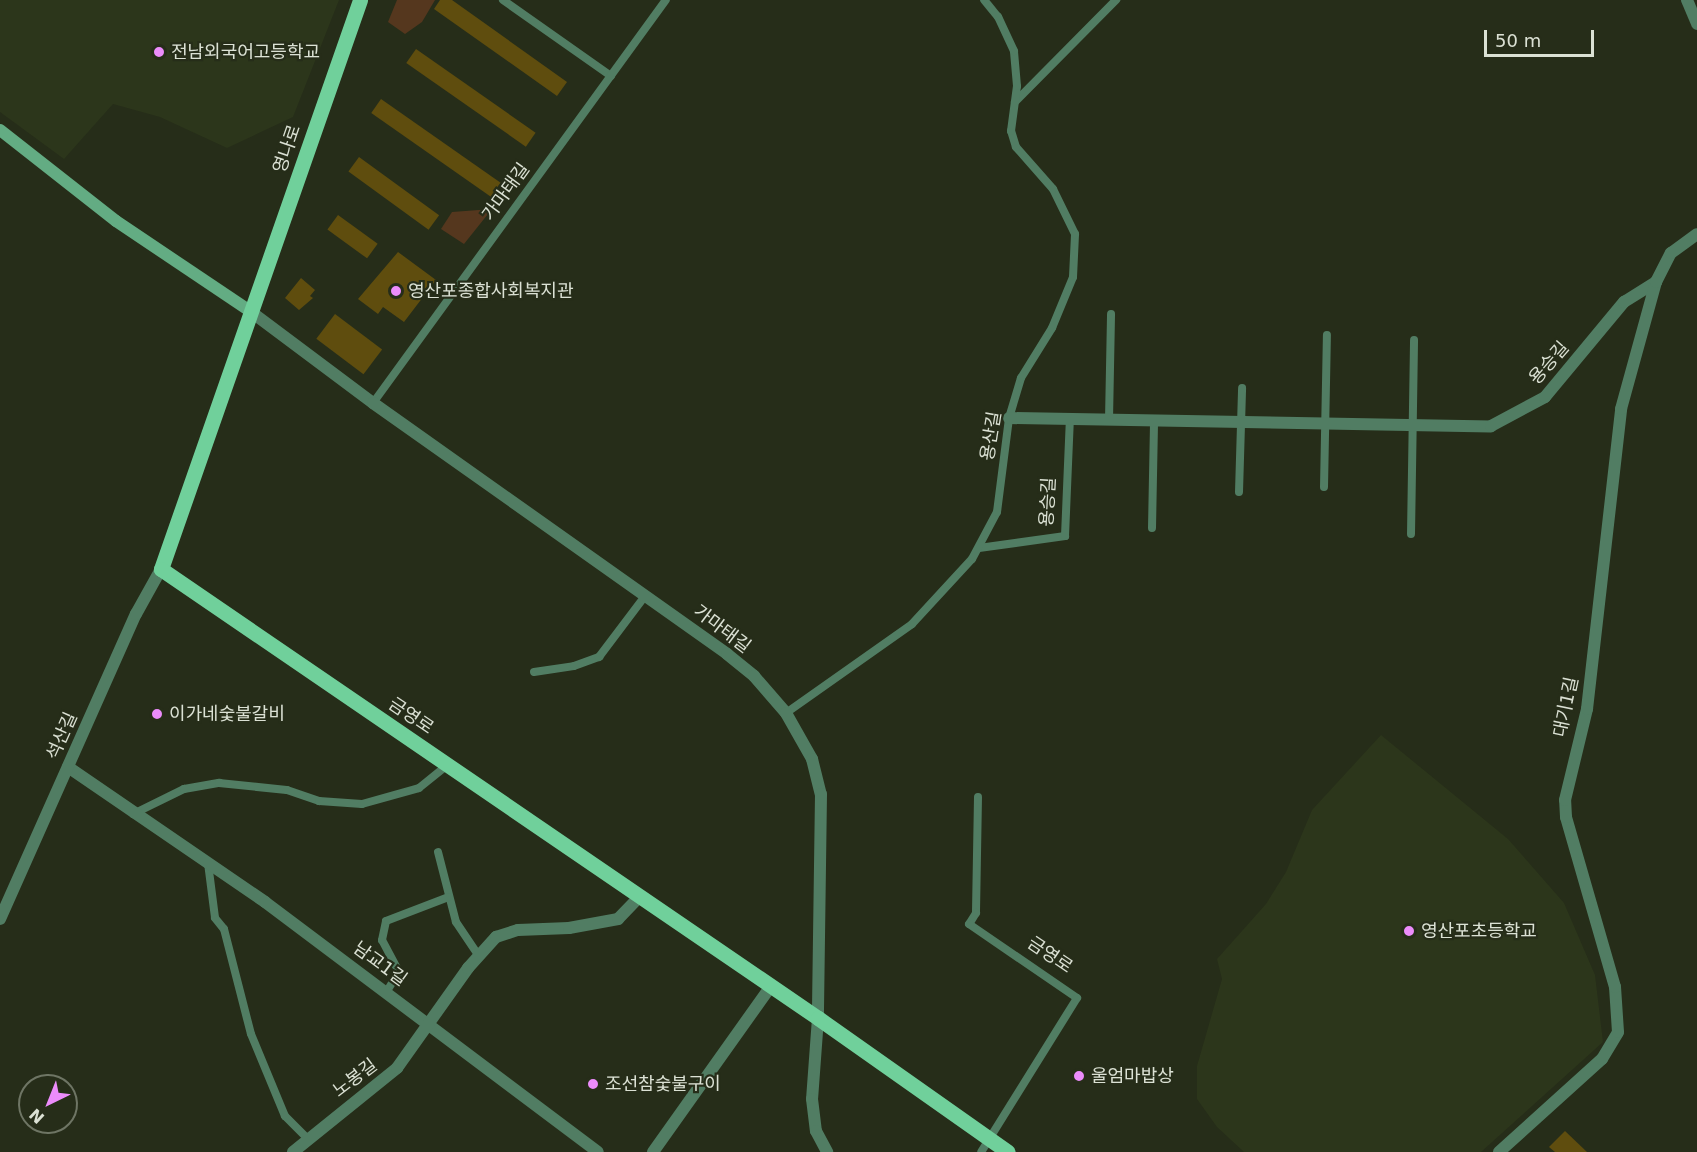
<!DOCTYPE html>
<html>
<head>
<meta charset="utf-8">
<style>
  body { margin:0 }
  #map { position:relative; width:1697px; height:1152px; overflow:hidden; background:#262d19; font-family:"DejaVu Sans","Noto Sans KR",sans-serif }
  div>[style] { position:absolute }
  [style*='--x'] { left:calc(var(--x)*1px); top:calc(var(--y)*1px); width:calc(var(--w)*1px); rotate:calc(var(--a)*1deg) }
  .built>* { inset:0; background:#2c361b }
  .green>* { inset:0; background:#55371e }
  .building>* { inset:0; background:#5f4d0e; transform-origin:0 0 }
  .lane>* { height:8px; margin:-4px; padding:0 4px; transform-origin:4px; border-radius:4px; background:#517d63 }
  .street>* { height:12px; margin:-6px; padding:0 6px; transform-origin:6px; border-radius:6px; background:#517d63 }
  .secondary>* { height:12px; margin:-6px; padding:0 6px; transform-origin:6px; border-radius:6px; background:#63ac83 }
  .primary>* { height:15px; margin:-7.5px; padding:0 7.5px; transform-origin:7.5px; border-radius:7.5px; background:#70d09b }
  .dots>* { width:16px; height:16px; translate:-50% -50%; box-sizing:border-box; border:3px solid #262d19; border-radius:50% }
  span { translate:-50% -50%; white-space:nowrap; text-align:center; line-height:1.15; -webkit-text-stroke:4.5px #262d19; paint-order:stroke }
  .poi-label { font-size:18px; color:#dbe1d4 }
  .left { translate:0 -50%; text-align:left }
  .street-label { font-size:18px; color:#dbe1d4 }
  .north { position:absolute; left:18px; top:1074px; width:60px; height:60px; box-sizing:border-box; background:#262d19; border:2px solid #6e7564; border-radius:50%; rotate:223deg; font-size:16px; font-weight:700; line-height:24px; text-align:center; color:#dbe1d4 }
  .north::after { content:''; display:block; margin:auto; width:21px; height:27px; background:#ec8cfb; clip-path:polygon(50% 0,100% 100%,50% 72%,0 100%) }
  .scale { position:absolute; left:1484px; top:30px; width:110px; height:27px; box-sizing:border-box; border:3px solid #dbe1d4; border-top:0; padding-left:8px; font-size:18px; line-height:21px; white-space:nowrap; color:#dbe1d4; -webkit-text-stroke:4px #262d19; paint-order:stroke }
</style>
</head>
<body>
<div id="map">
  <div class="built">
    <i style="clip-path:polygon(0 0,339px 0,293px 117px,227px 148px,160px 117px,113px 104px,64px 159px,0 112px)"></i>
    <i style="clip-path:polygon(1381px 735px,1508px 839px,1564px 903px,1595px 975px,1603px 1042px,1481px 1152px,1244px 1152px,1217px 1127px,1197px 1099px,1197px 1066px,1222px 979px,1217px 959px,1266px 904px,1286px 872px,1312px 810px)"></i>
  </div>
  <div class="green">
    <i style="clip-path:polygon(397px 0,435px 0,422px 22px,405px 34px,388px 22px)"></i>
    <i style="clip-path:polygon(492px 209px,464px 244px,441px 229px,452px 212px)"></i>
  </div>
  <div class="building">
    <i style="clip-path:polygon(440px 0,452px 0,567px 82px,557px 96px,434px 9px)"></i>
    <i style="left:416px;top:49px;width:146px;height:17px;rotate:35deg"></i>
    <i style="left:381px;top:99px;width:146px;height:17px;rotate:35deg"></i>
    <i style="left:359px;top:157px;width:99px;height:18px;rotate:36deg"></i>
    <i style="left:338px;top:215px;width:49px;height:18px;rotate:36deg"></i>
    <i style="clip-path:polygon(398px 252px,436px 280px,404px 322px,383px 307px,378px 314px,358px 299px)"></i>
    <i style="clip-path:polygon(301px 278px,315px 290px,310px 296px,313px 298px,299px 310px,285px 298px)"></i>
    <i style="left:335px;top:314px;width:59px;height:31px;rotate:37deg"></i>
    <i style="clip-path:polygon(1565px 1131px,1587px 1152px,1555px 1152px,1549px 1147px)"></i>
  </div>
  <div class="lane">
    <i style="--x:503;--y:0;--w:132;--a:35.1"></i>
    <i style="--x:1015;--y:102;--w:144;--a:-45.3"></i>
    <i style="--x:373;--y:403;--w:498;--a:-54"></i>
    <i style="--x:1109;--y:420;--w:106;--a:-88.9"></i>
    <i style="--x:1324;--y:487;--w:152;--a:-88.9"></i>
    <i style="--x:1239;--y:492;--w:104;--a:-88.3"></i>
    <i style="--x:1152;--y:528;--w:107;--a:-88.9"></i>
    <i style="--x:1411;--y:534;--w:194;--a:-89.1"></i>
    <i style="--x:979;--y:548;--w:87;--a:-7.9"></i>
    <i style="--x:1065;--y:536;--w:117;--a:-87.6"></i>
    <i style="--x:534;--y:672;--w:40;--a:-8.5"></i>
    <i style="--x:574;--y:666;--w:27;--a:-20"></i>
    <i style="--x:599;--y:657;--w:76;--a:-53"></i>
    <i style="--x:786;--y:713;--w:154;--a:-35.2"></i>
    <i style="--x:912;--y:624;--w:88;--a:-47.3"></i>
    <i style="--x:972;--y:559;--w:53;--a:-62"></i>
    <i style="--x:997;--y:512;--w:95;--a:-82.7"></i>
    <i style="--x:1009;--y:418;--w:42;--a:-73.3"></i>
    <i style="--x:1021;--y:378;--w:59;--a:-58.2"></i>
    <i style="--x:1052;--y:328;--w:55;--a:-67.6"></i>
    <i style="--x:1073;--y:277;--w:43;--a:-87.3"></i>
    <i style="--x:1075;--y:234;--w:50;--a:-116.1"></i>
    <i style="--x:1053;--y:189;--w:56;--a:-131.4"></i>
    <i style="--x:1016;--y:147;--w:17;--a:-107"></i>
    <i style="--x:1011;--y:131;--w:45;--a:-82.4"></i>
    <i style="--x:1017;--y:86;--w:35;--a:-95"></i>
    <i style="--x:1014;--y:51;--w:38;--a:-115"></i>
    <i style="--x:998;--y:17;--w:22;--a:-129"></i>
    <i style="--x:978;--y:797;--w:116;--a:91"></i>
    <i style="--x:976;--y:913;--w:13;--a:122"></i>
    <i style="--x:969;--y:924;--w:131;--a:34.4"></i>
    <i style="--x:1077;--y:998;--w:181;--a:121.9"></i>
    <i style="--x:133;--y:814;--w:57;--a:-26.1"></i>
    <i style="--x:184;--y:789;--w:36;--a:-10"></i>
    <i style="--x:219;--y:783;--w:68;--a:5.9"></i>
    <i style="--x:287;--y:790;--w:34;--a:19"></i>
    <i style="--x:319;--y:801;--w:43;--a:4"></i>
    <i style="--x:362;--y:804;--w:59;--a:-15.7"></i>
    <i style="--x:419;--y:788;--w:36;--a:-39"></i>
    <i style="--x:438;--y:852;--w:72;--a:75.6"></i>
    <i style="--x:456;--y:922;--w:40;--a:56"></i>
    <i style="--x:208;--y:863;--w:55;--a:82.7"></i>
    <i style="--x:215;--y:918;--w:14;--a:51"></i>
    <i style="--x:224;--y:929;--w:108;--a:75.6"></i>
    <i style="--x:251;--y:1034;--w:89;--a:67.5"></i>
    <i style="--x:285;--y:1116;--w:30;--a:45"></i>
    <i style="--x:387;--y:991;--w:22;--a:-58"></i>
    <i style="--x:399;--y:972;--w:36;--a:-118"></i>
    <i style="--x:382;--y:940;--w:19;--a:-78"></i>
    <i style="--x:386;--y:921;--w:67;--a:-20.9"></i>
  </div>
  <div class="street">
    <i style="--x:1687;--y:0;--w:26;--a:67"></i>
    <i style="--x:250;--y:311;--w:154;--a:36.8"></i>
    <i style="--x:373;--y:403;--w:434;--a:35.3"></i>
    <i style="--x:727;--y:654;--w:35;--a:39"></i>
    <i style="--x:754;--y:676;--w:49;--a:49.1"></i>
    <i style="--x:786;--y:713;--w:53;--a:60.5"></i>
    <i style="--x:812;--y:759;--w:36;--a:76"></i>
    <i style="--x:821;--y:794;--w:224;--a:90.8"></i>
    <i style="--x:818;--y:1018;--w:81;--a:94.2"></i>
    <i style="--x:812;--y:1099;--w:32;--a:83"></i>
    <i style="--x:816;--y:1131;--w:24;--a:62"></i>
    <i style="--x:1009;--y:418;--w:482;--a:1"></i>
    <i style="--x:1491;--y:426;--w:61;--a:-28.2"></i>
    <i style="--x:1545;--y:397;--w:124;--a:-50.3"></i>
    <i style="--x:1624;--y:302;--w:38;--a:-32"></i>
    <i style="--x:68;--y:767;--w:239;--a:34.4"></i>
    <i style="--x:265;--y:902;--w:416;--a:36.9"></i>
    <i style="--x:0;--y:919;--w:334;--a:-66"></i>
    <i style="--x:136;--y:614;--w:51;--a:-60.9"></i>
    <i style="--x:293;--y:1152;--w:134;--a:-38.9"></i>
    <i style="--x:397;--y:1068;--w:123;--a:-54.6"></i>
    <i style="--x:468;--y:968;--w:42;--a:-47.9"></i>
    <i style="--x:496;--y:937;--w:23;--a:-18"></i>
    <i style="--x:518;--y:930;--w:51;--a:-2.2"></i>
    <i style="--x:569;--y:928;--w:50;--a:-10.4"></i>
    <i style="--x:618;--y:919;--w:30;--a:-46"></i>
    <i style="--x:653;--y:1152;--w:204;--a:-54.6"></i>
    <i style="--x:1499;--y:1152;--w:139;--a:-42.1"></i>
    <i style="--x:1602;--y:1059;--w:31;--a:-59"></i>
    <i style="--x:1618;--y:1032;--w:45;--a:-93.8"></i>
    <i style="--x:1615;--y:987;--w:177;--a:-106.1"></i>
    <i style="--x:1566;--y:817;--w:17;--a:-93"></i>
    <i style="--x:1565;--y:800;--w:94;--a:-76.4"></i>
    <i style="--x:1587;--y:709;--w:302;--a:-83.5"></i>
    <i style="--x:1621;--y:409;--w:132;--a:-74.6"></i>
    <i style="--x:1656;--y:282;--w:33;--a:-63"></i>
    <i style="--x:1671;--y:253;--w:32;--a:-36"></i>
  </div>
  <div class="secondary">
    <i style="--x:0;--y:130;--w:147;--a:38.1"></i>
    <i style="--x:116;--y:221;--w:161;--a:33.9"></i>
  </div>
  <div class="primary">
    <i style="--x:360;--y:0;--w:603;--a:109.28"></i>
    <i style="--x:161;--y:569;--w:796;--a:34.35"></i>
    <i style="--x:818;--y:1018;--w:232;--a:35.2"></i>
  </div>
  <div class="dots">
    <i style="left:159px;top:52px;background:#ec8cfb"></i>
    <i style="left:396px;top:291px;background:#ec8cfb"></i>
    <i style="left:157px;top:714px;background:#ec8cfb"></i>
    <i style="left:1409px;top:931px;background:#ec8cfb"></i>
    <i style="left:1079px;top:1076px;background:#ec8cfb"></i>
    <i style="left:593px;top:1084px;background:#ec8cfb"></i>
  </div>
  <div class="poi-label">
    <span class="left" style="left:171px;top:52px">전남외국어고등학교</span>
    <span class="left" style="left:408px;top:291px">영산포종합사회복지관</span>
    <span class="left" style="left:169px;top:714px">이가네숯불갈비</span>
    <span class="left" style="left:1421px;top:931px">영산포초등학교</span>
    <span class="left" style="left:1091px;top:1076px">울엄마밥상</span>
    <span class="left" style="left:605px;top:1084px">조선참숯불구이</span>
  </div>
  <div class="street-label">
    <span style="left:287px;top:149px;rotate:-71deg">영나로</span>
    <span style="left:506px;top:192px;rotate:-54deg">가마태길</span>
    <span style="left:1549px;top:363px;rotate:-49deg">용승길</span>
    <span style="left:991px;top:436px;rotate:-81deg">용산길</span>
    <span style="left:1048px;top:502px;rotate:-87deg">용승길</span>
    <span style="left:722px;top:629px;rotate:37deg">가마태길</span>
    <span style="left:1566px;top:707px;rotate:-78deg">대기1길</span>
    <span style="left:411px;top:716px;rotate:34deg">금영로</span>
    <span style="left:62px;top:736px;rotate:-66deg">석산길</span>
    <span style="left:1050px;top:955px;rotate:34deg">금영로</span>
    <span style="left:380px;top:964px;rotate:36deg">남교1길</span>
    <span style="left:355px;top:1078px;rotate:-37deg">노봉길</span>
  </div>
  <div class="north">N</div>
  <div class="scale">50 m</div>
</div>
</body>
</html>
